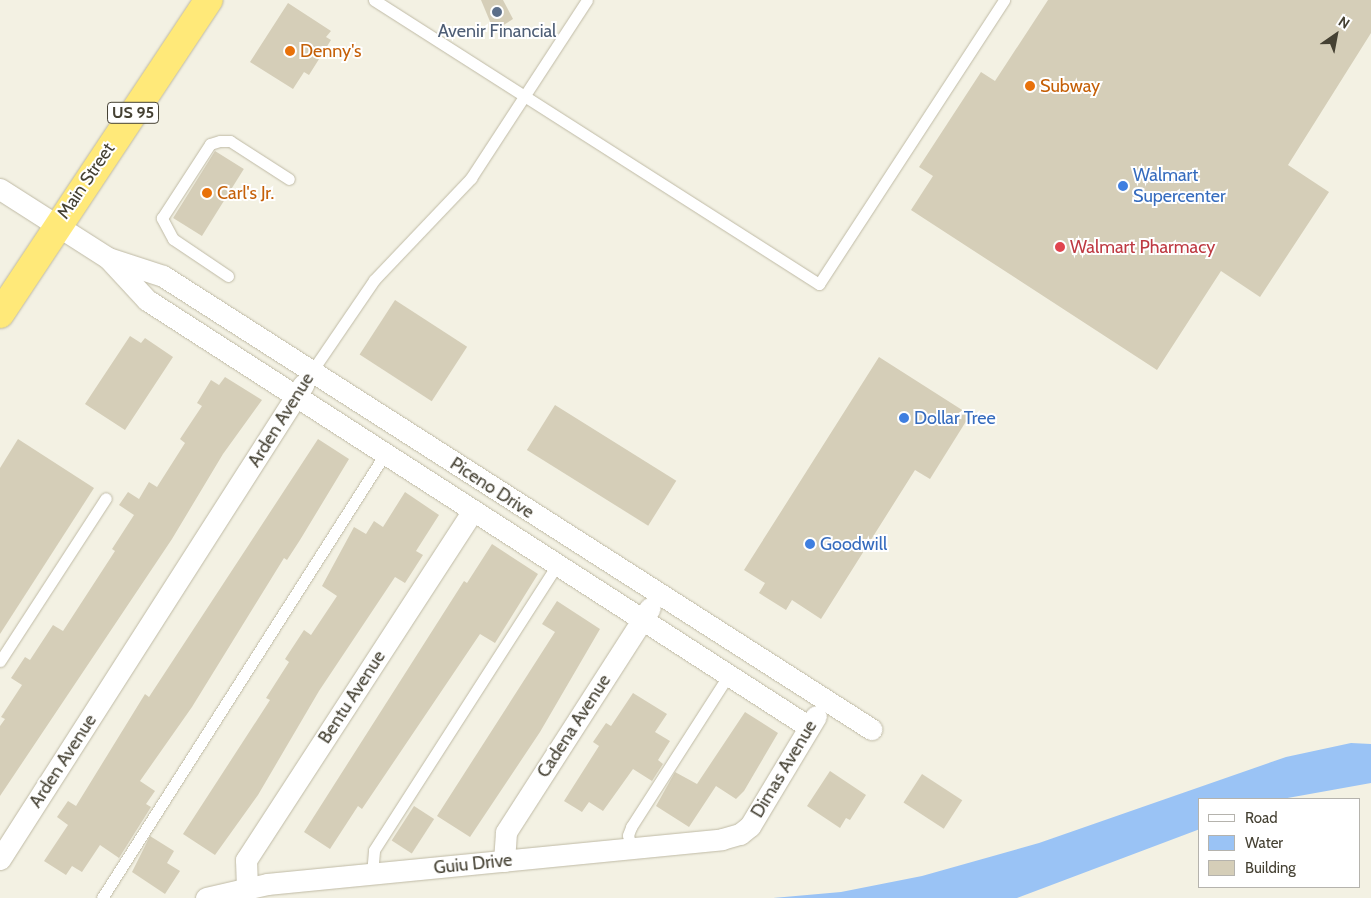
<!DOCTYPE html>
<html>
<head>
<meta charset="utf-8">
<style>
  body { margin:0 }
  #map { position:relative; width:1371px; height:898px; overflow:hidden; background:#f3f1e3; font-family:Cabin,sans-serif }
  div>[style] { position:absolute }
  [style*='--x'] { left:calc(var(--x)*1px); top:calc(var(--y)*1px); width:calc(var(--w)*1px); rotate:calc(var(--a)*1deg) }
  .water>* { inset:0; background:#9ac3f5 }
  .building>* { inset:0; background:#d5ceb8; transform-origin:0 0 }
  .roads { filter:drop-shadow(0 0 1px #bfbaa5) drop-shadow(0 0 1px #bfbaa5) }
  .service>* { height:11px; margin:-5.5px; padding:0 5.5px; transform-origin:5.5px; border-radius:5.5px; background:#fff }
  .minor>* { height:21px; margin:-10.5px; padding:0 10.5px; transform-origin:10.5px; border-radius:10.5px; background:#fff }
  .trunk>* { height:28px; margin:-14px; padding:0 14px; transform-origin:14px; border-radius:14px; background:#ffe979 }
  .dots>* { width:14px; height:14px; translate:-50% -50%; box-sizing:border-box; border:2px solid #fff; border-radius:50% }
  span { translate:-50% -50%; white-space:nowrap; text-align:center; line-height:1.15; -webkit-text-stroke:4px #fff; paint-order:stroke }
  .shield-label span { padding:1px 4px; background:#fff; border:1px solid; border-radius:4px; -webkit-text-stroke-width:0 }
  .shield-label { font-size:16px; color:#454133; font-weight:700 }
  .service-label { font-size:18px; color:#4e5e75 }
  .food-label { font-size:18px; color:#c56008 }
  .left { translate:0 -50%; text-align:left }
  .shop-label { font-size:18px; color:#366cbe }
  .street-label { font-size:18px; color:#454133 }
  .health-label { font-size:18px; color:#be3a42 }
  .legend { position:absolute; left:1198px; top:798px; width:162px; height:90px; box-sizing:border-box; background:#fff; border:1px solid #b5b3ad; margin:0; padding:6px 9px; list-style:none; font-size:15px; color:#454133 }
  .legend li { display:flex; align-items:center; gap:10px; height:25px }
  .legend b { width:25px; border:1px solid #b5b3ad }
  .north { position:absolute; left:1311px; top:10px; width:50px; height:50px; -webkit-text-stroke:4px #fff; paint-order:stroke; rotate:33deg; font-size:14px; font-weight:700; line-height:20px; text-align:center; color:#454133 }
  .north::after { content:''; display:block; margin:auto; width:18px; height:22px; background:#454133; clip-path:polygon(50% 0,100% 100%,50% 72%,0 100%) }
</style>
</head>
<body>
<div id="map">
  <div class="water">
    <i style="clip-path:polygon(1351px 743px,1371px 744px,1371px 783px,1282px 799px,1200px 799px,1200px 829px,1017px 898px,773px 898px,841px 892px,922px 876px,1039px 843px,1286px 757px)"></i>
  </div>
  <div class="building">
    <i style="clip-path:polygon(481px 0,503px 0,513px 19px,494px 31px)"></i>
    <i style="clip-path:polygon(1048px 0,1371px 0,1371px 33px,1288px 165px,1329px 192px,1260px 297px,1221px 271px,1157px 370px,911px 210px,933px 176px,919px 167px,981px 72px,995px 81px)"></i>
    <i style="clip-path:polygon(288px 3px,331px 31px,326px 37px,331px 40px,309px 75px,304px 72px,293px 89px,250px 62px)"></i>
    <i style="left:215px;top:151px;width:34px;height:79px;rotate:32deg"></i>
    <i style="left:395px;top:300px;width:86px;height:65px;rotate:33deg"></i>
    <i style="clip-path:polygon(130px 336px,141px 343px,145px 338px,173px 357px,125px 430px,85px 404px)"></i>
    <i style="clip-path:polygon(879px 357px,970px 415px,930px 479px,915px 470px,821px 619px,792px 600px,786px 610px,759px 593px,765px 583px,744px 570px)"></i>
    <i style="clip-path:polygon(225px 377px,262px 400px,223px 454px,172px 539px,0 796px,0 726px,5px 719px,1px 717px,22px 685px,11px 678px,25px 657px,30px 660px,53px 625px,63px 631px,115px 551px,112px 549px,134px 515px,119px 505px,128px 492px,139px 499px,149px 482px,157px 487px,185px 443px,180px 439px,202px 406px,197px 403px,211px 380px,219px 385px)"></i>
    <i style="left:555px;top:405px;width:143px;height:53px;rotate:32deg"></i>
    <i style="clip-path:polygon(18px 439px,94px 488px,0 634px,0 468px)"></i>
    <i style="clip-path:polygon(318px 439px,349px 459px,300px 540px,287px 560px,284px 558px,192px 707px,140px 781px,155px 791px,146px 804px,151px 807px,119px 858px,100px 845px,82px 872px,72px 866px,66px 875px,44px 861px,68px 825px,57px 817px,68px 801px,76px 806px,145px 694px,149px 697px)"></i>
    <i style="clip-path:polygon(405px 492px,439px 515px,416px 551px,423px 555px,405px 583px,395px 577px,319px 691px,258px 795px,215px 855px,183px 834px,270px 700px,266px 698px,289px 662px,285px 659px,304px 630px,311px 635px,337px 596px,322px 586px,354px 527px,366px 534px,374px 521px,383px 527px)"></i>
    <i style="clip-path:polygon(492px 544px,538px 574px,495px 643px,480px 634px,362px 809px,358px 806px,330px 849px,304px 832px,464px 581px,467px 583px)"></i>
    <i style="clip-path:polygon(557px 601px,600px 629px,540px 732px,470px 837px,437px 816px,555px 632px,542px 624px)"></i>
    <i style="clip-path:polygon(633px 693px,667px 714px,655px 732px,670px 741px,658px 760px,663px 764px,652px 781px,633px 769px,603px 811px,589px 802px,582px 812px,564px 801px,599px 746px,593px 742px,606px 723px,611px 726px)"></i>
    <i style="clip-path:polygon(745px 712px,778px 733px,744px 791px,736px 799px,716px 786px,689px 827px,656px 806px,675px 772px,697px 784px)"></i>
    <i style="clip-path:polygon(830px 771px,866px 795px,850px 820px,846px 818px,840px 828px,807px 806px)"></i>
    <i style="left:922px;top:774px;width:48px;height:34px;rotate:33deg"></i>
    <i style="left:414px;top:806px;width:24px;height:41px;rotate:33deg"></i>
    <i style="clip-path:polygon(150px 836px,174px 851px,167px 863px,180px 871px,165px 894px,132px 872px)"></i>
  </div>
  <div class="roads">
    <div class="service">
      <i style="--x:374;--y:0;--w:528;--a:32.55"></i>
      <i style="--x:819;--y:284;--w:339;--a:-56.9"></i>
      <i style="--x:228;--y:276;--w:66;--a:-146.1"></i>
      <i style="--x:173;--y:239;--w:24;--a:-118"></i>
      <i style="--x:162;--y:218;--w:88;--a:-57"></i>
      <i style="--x:210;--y:144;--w:10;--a:-17"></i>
      <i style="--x:220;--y:141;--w:10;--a:0"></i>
      <i style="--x:230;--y:141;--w:70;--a:32.8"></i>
      <i style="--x:312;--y:371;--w:110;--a:-55.7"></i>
      <i style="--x:374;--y:280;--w:141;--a:-46.4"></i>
      <i style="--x:471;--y:178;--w:212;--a:-56.9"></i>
      <i style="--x:0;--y:661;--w:194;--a:-57"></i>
      <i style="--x:631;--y:848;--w:13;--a:-103"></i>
      <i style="--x:628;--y:835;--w:9;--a:-69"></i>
      <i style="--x:631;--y:827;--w:179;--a:-57.3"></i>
      <i style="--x:372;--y:874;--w:24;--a:-85"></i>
      <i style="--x:374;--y:850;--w:339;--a:-57.3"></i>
      <i style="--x:102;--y:898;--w:527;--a:-57.49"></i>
    </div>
    <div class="minor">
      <i style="--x:0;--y:189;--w:128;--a:32.6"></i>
      <i style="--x:108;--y:258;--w:58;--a:18.1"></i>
      <i style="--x:163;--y:276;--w:841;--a:32.61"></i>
      <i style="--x:109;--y:259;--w:56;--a:47.2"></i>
      <i style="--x:147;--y:300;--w:788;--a:32.82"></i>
      <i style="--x:0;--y:859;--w:563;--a:-57.41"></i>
      <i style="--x:504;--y:861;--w:29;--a:-86"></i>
      <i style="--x:506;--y:832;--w:266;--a:-57.3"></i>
      <i style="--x:247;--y:888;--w:28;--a:-92"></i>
      <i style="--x:246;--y:860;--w:417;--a:-57"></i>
      <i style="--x:206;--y:898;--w:63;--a:-12.9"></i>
      <i style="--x:267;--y:884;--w:457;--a:-5.6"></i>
      <i style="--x:722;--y:839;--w:19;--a:-16"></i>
      <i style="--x:740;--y:834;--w:13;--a:-39"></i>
      <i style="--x:750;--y:826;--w:128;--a:-59"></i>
    </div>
    <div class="trunk">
      <i style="--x:0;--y:314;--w:377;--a:-56.4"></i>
    </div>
  </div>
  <div class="dots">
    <i style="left:497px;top:12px;background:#5c6f8a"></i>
    <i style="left:290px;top:51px;background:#e8710a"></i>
    <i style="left:1030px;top:86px;background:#e8710a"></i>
    <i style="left:1123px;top:186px;background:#3f7fe0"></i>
    <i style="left:207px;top:193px;background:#e8710a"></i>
    <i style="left:1060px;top:247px;background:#e0444e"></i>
    <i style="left:904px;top:418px;background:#3f7fe0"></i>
    <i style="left:810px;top:544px;background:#3f7fe0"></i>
  </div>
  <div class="shield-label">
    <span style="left:133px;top:113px">US 95</span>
  </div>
  <div class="service-label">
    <span style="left:497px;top:31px">Avenir Financial</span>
  </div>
  <div class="food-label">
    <span class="left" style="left:300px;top:51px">Denny's</span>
    <span class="left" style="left:1040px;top:86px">Subway</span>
    <span class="left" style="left:217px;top:193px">Carl's Jr.</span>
  </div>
  <div class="shop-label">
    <span class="left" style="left:1133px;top:186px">Walmart<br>Supercenter</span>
    <span class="left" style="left:914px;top:418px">Dollar Tree</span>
    <span class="left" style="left:820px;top:544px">Goodwill</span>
  </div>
  <div class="street-label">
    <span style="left:86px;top:181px;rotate:-56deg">Main Street</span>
    <span style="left:281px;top:420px;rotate:-58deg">Arden Avenue</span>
    <span style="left:492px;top:488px;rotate:33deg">Piceno Drive</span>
    <span style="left:352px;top:697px;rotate:-57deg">Bentu Avenue</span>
    <span style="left:574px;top:726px;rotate:-57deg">Cadena Avenue</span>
    <span style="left:63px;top:761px;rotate:-57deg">Arden Avenue</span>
    <span style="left:784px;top:769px;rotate:-59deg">Dimas Avenue</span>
    <span style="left:473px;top:864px;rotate:-6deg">Guiu Drive</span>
  </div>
  <div class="health-label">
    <span class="left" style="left:1070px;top:247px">Walmart Pharmacy</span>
  </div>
  <ul class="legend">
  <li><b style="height:6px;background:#fff"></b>Road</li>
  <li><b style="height:14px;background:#9ac3f5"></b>Water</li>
  <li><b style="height:14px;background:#d5ceb8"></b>Building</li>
  </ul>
  <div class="north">N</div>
</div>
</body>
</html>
